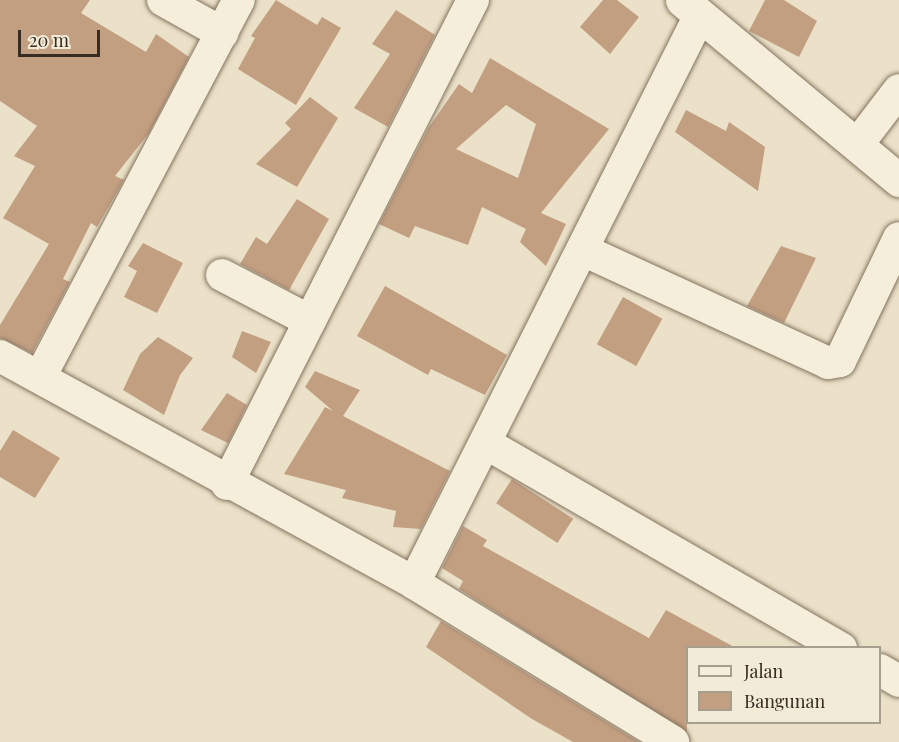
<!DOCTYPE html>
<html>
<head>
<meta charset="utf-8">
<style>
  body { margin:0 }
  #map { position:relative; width:899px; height:742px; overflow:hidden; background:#eae1c8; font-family:"Playfair Display",serif }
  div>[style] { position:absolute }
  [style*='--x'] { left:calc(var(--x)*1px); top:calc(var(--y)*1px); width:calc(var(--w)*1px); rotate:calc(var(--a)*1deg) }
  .building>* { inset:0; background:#c39f82; transform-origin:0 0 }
  .roads { filter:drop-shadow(0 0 2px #84745f) drop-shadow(0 0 2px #84745f) }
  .street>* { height:32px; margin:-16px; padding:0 16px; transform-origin:16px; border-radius:16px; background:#f5eedb }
  .secondary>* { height:33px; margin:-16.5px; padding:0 16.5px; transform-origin:16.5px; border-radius:16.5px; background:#f5eedb }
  span { translate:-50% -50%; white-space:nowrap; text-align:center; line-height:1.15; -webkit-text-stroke:4.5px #f2ebd7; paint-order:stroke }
  .legend { position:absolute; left:686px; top:646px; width:195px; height:78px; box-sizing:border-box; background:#f2ebd7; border:2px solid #a79f8e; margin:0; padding:8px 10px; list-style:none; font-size:18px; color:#362c21 }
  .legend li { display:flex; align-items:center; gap:12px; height:30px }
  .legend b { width:30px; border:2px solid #a79f8e }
  .scale { position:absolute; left:18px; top:30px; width:82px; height:27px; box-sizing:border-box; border:3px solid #362c21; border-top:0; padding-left:8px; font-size:18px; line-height:21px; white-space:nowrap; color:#362c21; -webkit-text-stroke:4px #f2ebd7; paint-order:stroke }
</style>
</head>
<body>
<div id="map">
  <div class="building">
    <i style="clip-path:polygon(0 0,90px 0,81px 13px,146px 52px,156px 34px,189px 57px,149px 133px,115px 176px,124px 180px,97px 227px,91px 223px,63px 279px,70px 282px,32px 353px,0 338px,0 325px,49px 244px,3px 218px,35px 166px,14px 156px,37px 126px,0 101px)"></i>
    <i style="clip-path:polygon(276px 0,317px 25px,322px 17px,341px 28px,296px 105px,238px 69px,255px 38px,251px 36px)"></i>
    <i style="clip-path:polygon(603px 0,617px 0,639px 17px,610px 54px,580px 27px)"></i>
    <i style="clip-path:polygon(765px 0,784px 0,817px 21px,799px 57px,749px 31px)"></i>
    <i style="clip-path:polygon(396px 10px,435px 35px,388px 127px,354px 108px,390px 54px,372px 44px)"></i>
    <i style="clip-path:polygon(evenodd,490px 58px,609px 129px,541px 213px,566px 224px,546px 266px,520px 242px,526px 229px,482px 207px,468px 245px,415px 226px,409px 238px,379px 224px,429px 127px,459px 84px,472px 93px,490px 58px,506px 105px,536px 124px,518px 178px,456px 149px,506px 105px)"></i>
    <i style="clip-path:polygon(310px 97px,338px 118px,297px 187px,256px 164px,291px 129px,285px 123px)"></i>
    <i style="clip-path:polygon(686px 110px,726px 131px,729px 122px,765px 147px,758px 191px,675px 132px)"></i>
    <i style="clip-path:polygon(297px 199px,329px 219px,289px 290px,240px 264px,256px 237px,267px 244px)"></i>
    <i style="clip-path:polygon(143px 243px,183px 263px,157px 313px,124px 297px,137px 271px,128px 266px)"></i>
    <i style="clip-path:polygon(781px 246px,816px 258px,784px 323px,747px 306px)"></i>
    <i style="clip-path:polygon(385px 286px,507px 355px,485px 395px,431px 369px,428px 375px,357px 336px)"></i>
    <i style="left:623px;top:297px;width:45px;height:54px;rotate:29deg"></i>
    <i style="clip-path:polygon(242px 331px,271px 342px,256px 373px,232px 357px)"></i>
    <i style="clip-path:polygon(158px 337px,193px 358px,180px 375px,164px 415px,123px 390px,140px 354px)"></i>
    <i style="clip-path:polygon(315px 371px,360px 390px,343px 416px,450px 471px,421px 529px,393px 527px,396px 511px,342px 498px,346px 490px,284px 474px,325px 407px,333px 411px,305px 387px)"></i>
    <i style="clip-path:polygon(227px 393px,247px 405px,228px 443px,201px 430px)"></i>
    <i style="clip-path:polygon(13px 430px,60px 458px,35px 498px,0 477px,0 451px)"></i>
    <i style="left:512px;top:479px;width:73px;height:29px;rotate:33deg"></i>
    <i style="clip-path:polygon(463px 526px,487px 540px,483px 546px,649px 638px,666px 610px,736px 648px,687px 648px,687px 732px,459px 589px,463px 581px,442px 568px)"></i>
    <i style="clip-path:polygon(441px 621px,639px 742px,573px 742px,532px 719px,426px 647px)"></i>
  </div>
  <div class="roads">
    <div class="street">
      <i style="--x:163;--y:0;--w:68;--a:29.2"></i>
      <i style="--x:857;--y:145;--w:69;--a:-52.6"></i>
      <i style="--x:585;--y:251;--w:268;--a:24.7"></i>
      <i style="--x:828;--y:363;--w:12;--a:-9"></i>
      <i style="--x:840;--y:361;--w:136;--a:-64.4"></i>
      <i style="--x:222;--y:275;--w:99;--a:27.6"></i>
      <i style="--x:0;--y:356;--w:472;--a:28.7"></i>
      <i style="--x:414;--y:583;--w:304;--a:31.5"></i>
      <i style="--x:40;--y:377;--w:426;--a:-62.2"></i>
      <i style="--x:487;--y:444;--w:409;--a:30"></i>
      <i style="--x:227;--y:484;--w:543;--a:-63.06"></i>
      <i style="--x:414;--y:583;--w:636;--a:-63.27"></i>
      <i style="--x:880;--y:670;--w:22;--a:30"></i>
    </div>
    <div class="secondary">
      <i style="--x:682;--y:0;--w:282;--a:39.7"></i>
    </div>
  </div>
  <ul class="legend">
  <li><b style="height:8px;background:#f5eedb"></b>Jalan</li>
  <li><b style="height:16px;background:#c39f82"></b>Bangunan</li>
  </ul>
  <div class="scale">20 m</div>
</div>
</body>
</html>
